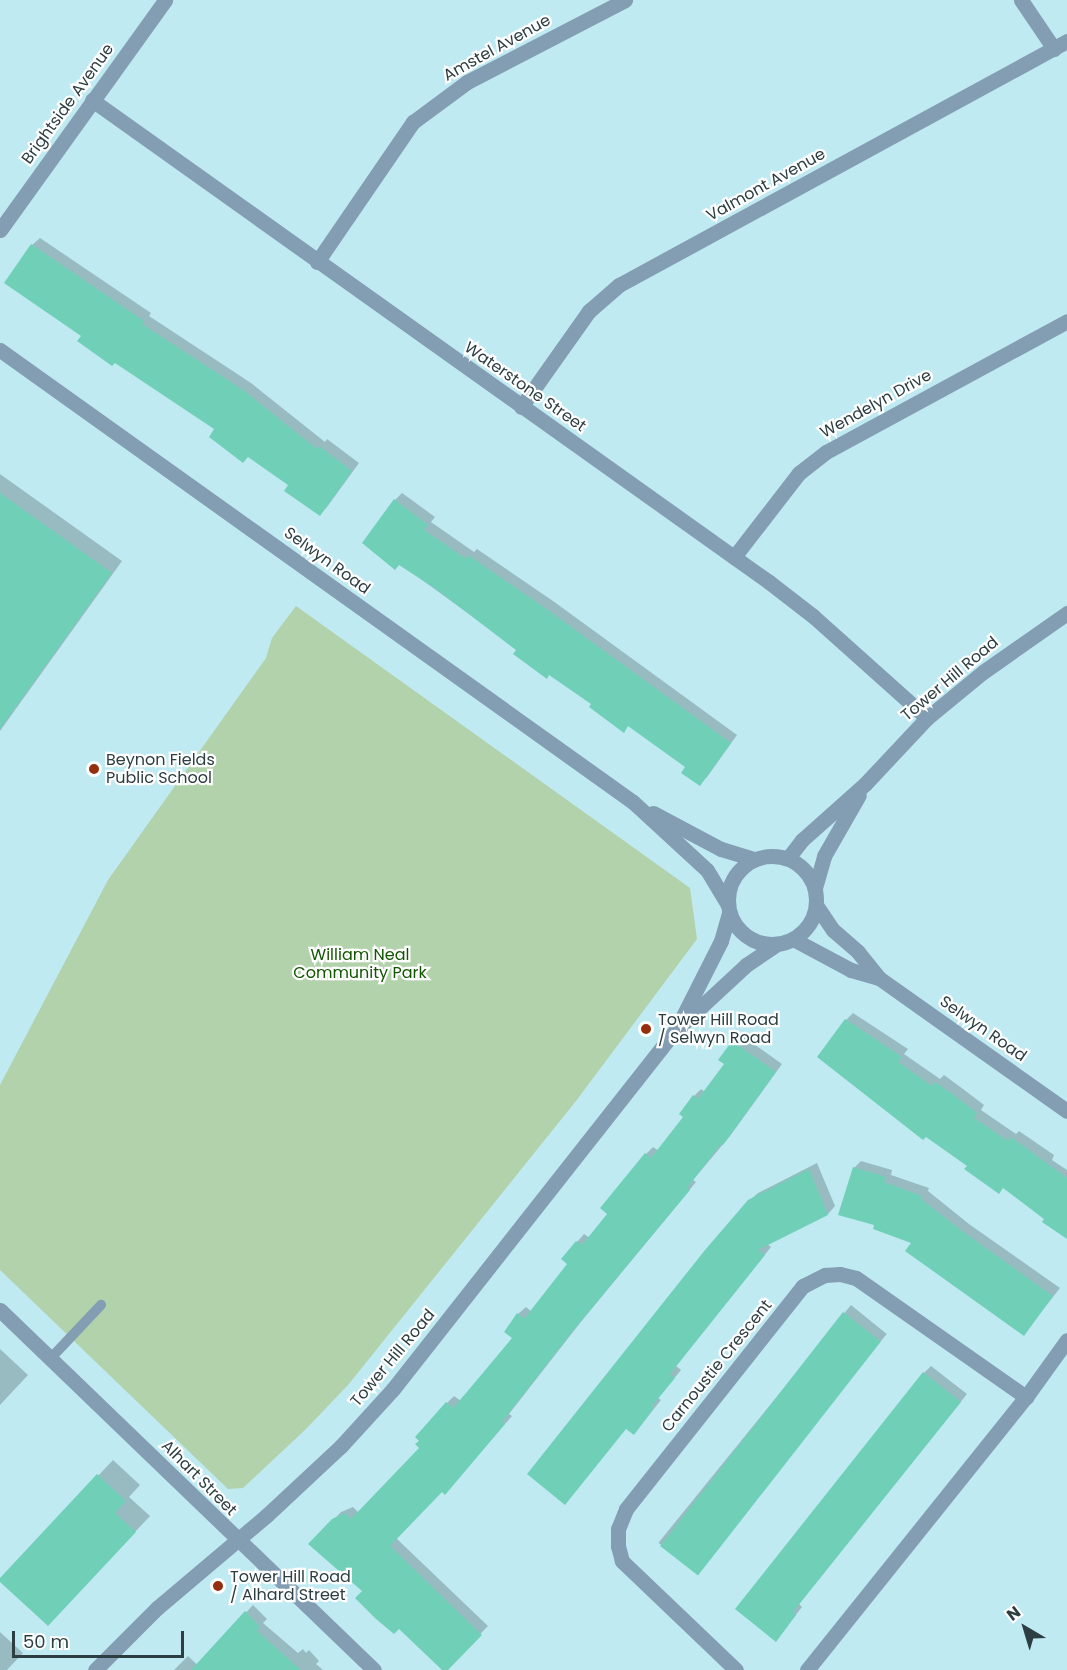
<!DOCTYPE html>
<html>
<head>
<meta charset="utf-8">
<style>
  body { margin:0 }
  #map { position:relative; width:1067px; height:1670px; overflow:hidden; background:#bfeaf2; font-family:Poppins,sans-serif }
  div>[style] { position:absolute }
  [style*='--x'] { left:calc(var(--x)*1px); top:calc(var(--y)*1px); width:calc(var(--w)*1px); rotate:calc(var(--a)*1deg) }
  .green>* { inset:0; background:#b1d2aa }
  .shadow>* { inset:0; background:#0003; transform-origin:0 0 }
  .building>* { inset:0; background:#70d0b7; transform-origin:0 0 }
  .service>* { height:10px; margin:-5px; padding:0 5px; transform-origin:5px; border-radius:5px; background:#839db3 }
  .minor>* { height:15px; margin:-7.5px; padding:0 7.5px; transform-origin:7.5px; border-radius:7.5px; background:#839db3 }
  .tertiary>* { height:15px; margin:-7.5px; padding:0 7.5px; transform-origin:7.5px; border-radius:7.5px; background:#839db3 }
  .tertiary>.ring { margin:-7.5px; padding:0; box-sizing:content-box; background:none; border:15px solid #839db3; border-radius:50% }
  .dots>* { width:16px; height:16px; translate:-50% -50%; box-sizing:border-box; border:3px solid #fff; border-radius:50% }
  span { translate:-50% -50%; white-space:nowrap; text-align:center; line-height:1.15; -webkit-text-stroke:4.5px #fff; paint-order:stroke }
  .street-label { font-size:16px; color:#2c3e41 }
  .poi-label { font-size:16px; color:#2c3e41 }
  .left { translate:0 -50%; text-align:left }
  .park-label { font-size:16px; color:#150 }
  .north { position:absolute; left:995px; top:1598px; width:60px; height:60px; -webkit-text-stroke:4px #fff; paint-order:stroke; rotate:322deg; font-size:16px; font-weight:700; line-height:24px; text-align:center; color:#2c3e41 }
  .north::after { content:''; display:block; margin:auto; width:21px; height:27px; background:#2c3e41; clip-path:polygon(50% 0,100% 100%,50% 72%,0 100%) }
  .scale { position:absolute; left:12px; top:1631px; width:172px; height:27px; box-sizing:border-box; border:3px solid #2c3e41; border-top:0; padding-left:8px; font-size:18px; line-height:21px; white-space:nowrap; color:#2c3e41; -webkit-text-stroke:4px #fff; paint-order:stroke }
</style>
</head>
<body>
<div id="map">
  <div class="green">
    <i style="clip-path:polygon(296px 606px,690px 888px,697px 939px,576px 1101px,348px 1385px,306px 1429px,243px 1488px,228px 1489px,0 1270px,0 1085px,108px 880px,266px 658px,272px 638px)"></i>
  </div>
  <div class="shadow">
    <i style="clip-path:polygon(40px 238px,151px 313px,149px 316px,251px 383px,325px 442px,327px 439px,359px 463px,327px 507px,320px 514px,290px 485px,216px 429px,83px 336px,32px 245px)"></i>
    <i style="clip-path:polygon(0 474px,122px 561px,0 731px)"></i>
    <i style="clip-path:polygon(402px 493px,435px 517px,431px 522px,474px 552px,477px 549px,553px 601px,737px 735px,707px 777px,699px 784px,687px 767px,629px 725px,623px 731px,593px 704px,400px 564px,395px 500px)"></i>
    <i style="clip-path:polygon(853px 1013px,908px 1049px,904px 1054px,940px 1079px,944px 1075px,963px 1089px,984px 1105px,981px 1110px,1016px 1134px,1019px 1131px,1054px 1155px,1052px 1160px,1067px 1170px,1067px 1237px,1004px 1187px,969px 1166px,846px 1020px)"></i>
    <i style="clip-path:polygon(740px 1034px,782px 1064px,730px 1136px,693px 1180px,696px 1182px,580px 1323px,509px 1414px,512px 1416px,452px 1485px,442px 1490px,396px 1538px,488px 1626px,445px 1670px,364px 1591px,310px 1544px,341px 1512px,353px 1507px,359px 1513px,421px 1448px,447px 1403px,454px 1396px,461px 1401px,514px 1338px,506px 1332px,518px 1314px,526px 1307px,532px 1312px,569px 1263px,563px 1259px,577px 1242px,584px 1234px,590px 1238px,610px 1214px,646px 1154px,653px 1147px,659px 1151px,686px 1117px,694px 1096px,701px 1089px,705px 1092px,726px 1064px,733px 1042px)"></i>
    <i style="clip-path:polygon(861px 1161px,892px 1170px,891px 1175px,929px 1188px,928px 1191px,969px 1224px,1060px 1288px,1024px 1334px,913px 1242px,876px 1224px,854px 1168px)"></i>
    <i style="clip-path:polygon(817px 1163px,835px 1206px,828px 1214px,767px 1244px,771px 1247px,676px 1366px,681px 1370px,658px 1398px,661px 1400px,641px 1425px,749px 1201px,758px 1193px)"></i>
    <i style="left:851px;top:1305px;width:46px;height:306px;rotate:39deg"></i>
    <i style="clip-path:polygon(0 1349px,28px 1375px,0 1405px)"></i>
    <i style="clip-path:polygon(931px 1366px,967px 1394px,799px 1604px,802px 1607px,776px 1640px,924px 1373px)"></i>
    <i style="clip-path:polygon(113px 1460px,140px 1485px,129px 1497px,150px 1516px,63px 1609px,0 1580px)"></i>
    <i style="clip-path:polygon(253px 1605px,267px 1619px,263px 1623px,298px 1653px,303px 1649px,306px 1653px,309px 1650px,319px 1661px,316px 1664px,323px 1670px,236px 1670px,212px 1649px)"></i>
    <i style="clip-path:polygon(0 1632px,23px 1653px,7px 1670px,0 1670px)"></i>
    <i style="clip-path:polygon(188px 1656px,203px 1670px,174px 1670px)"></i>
  </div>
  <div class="building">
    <i style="clip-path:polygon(31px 244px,144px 321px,142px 324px,243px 390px,317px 449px,319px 446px,352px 471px,320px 516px,284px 491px,288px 485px,248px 457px,243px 463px,209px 437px,214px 429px,115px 363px,112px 366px,77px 341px,81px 336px,4px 283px)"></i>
    <i style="clip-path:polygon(0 493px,112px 573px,0 729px)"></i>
    <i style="clip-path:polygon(394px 499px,428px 525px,424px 530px,466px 559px,468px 555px,545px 608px,731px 743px,700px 786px,681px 773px,685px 767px,628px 726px,624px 733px,589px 707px,591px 704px,549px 675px,547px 679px,513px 654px,516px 650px,436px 589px,399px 565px,395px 570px,362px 543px)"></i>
    <i style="clip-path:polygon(845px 1019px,902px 1057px,898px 1062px,932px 1086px,935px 1082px,955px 1096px,977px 1113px,974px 1118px,1008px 1141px,1011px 1137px,1067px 1178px,1067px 1239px,1042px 1222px,1044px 1219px,1003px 1188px,999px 1194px,964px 1169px,967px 1166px,926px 1137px,923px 1140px,817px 1057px)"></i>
    <i style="clip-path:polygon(732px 1041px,776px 1072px,723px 1145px,721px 1144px,687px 1188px,690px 1190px,572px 1332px,502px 1422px,505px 1424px,445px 1495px,442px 1492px,390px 1546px,482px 1635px,448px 1670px,442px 1670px,399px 1629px,394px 1634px,376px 1619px,355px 1598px,362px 1591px,308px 1544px,332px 1519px,345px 1513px,351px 1519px,419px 1448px,415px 1444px,419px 1441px,415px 1437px,446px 1402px,453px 1408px,466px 1393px,512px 1338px,504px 1332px,517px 1313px,524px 1319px,567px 1264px,561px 1259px,576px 1241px,582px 1245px,607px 1214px,600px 1208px,645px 1153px,651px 1158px,683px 1117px,679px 1114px,693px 1095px,698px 1099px,724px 1064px,718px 1060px)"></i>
    <i style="clip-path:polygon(853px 1167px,886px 1177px,884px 1182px,922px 1196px,921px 1199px,962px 1231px,1053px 1296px,1024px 1336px,905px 1251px,911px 1243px,873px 1229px,874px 1225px,838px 1215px)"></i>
    <i style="clip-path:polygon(809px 1169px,828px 1215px,758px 1250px,765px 1255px,670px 1374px,675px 1378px,652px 1406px,654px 1408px,634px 1435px,626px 1429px,565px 1505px,527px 1474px,705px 1250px,748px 1200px)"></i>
    <i style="left:843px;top:1312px;width:48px;height:297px;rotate:38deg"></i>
    <i style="clip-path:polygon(923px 1372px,961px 1402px,793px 1612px,796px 1615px,776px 1642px,735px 1609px)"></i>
    <i style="clip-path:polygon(97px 1474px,126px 1501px,115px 1513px,136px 1532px,48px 1626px,0 1582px,0 1578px)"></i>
    <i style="clip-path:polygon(245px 1611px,260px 1627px,257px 1631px,301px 1670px,191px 1670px)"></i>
  </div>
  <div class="service">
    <i style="--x:51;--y:1358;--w:73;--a:-46.7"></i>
  </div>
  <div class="minor">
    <i style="--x:1021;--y:0;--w:59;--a:56"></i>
    <i style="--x:92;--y:100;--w:831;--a:35.45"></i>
    <i style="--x:769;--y:582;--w:56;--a:37.7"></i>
    <i style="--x:813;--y:616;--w:153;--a:41.8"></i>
    <i style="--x:0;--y:230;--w:283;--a:-54.3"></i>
    <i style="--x:317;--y:262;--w:170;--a:-55.6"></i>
    <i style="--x:413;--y:122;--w:67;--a:-36.5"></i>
    <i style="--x:467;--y:82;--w:178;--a:-27.4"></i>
    <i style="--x:521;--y:407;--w:118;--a:-54.7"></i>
    <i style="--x:589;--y:311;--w:40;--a:-41"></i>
    <i style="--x:619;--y:285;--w:510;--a:-28.57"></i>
    <i style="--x:734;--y:557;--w:106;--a:-52.3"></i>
    <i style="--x:799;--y:473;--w:34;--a:-38"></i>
    <i style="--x:826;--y:452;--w:274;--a:-28.5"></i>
    <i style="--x:0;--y:1310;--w:519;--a:43.91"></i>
    <i style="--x:736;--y:1670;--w:158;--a:-136.3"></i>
    <i style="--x:622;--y:1561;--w:16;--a:-105"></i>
    <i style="--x:618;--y:1546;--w:17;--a:-90"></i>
    <i style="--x:618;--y:1529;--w:22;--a:-68"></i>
    <i style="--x:626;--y:1509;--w:285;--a:-51.6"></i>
    <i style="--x:803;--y:1286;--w:25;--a:-27"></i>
    <i style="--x:825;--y:1275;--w:15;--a:-4"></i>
    <i style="--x:840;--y:1274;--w:16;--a:14"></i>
    <i style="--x:856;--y:1278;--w:208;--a:35"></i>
    <i style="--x:807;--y:1670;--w:350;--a:-51.3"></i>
    <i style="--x:1026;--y:1397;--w:70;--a:-54.3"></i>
  </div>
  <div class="tertiary">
    <i style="--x:0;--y:350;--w:778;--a:35.53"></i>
    <i style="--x:633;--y:802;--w:100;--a:42.6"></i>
    <i style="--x:707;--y:870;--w:41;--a:59"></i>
    <i style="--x:653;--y:813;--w:77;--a:27.9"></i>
    <i style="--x:721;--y:849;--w:34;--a:17"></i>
    <i class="ring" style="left:728px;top:856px;width:73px;height:73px"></i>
    <i style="--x:788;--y:858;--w:23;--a:-52"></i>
    <i style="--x:802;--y:840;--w:84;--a:-41.6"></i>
    <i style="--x:865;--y:784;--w:91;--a:-46.8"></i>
    <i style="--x:927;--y:718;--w:72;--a:-39.4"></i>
    <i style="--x:983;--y:672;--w:103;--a:-35.1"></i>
    <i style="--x:815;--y:888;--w:33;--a:-74"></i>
    <i style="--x:824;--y:856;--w:70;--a:-60.2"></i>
    <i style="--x:816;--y:905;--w:30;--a:56"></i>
    <i style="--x:833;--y:930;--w:33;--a:41"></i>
    <i style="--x:858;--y:952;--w:33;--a:51"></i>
    <i style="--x:879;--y:978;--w:230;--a:35.3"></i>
    <i style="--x:793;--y:939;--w:66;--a:28.1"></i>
    <i style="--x:851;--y:970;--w:29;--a:16"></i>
    <i style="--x:680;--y:1022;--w:91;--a:-63.2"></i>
    <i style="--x:721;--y:941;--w:29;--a:-74"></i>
    <i style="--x:95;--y:1670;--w:88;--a:-45"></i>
    <i style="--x:157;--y:1608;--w:144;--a:-40.2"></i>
    <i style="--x:267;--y:1515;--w:101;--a:-43"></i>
    <i style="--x:341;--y:1446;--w:77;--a:-47.6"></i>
    <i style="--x:393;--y:1389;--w:457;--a:-51.8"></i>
    <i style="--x:676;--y:1030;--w:96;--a:-42.9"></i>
    <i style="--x:746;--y:965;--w:37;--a:-34"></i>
  </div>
  <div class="dots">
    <i style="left:94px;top:769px;background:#952e0d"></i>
    <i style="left:646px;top:1029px;background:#952e0d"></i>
    <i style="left:218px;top:1586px;background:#952e0d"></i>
  </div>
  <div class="street-label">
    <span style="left:497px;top:48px;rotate:-29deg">Amstel Avenue</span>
    <span style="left:68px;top:104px;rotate:-54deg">Brightside Avenue</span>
    <span style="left:766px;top:185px;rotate:-29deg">Valmont Avenue</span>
    <span style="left:525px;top:387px;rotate:35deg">Waterstone Street</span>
    <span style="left:876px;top:404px;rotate:-29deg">Wendelyn Drive</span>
    <span style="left:327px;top:561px;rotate:36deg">Selwyn Road</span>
    <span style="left:950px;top:679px;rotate:-40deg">Tower Hill Road</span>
    <span style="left:983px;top:1029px;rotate:35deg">Selwyn Road</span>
    <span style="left:393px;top:1358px;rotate:-50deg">Tower Hill Road</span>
    <span style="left:717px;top:1366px;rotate:-51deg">Carnoustie Crescent</span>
    <span style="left:199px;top:1478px;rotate:45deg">Alhart Street</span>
  </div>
  <div class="poi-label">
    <span class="left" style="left:106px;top:769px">Beynon Fields<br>Public School</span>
    <span class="left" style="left:658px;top:1029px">Tower Hill Road<br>/ Selwyn Road</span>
    <span class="left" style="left:230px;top:1586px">Tower Hill Road<br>/ Alhard Street</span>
  </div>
  <div class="park-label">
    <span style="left:360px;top:964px">William Neal<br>Community Park</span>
  </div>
  <div class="north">N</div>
  <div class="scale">50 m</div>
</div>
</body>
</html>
